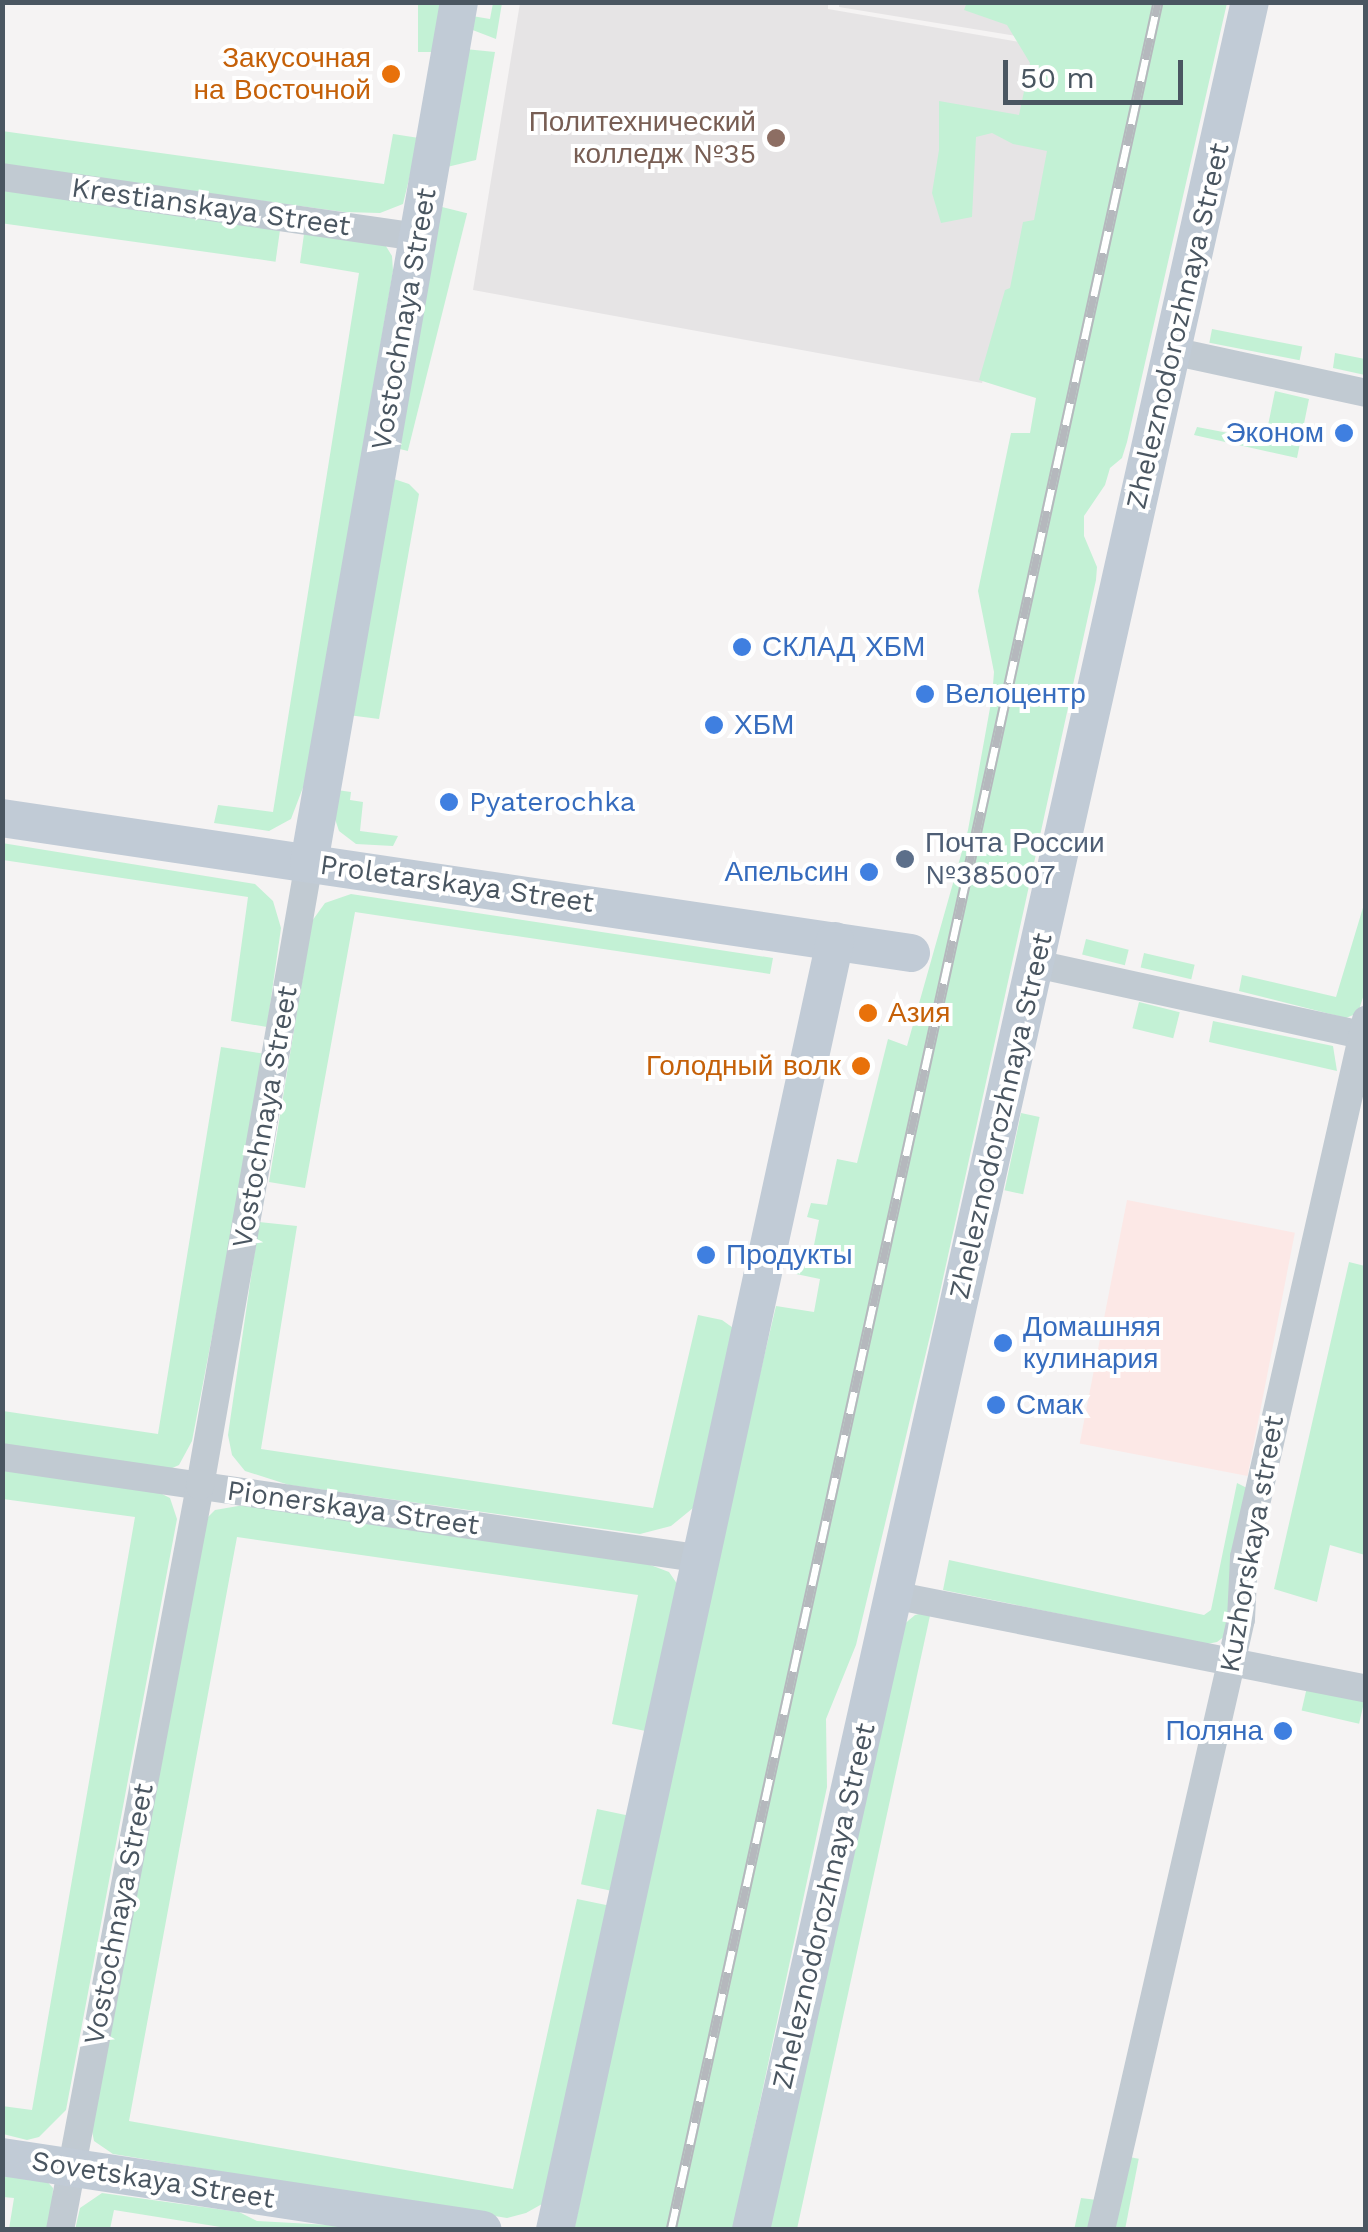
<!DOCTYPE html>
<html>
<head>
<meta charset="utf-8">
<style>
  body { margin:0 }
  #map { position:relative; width:1368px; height:2232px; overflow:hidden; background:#f5f3f3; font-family:"Work Sans",sans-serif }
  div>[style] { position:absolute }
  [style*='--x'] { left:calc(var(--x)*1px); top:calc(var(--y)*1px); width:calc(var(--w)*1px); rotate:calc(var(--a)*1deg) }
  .education>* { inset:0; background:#e6e4e5 }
  .medical>* { inset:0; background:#fce8e6; transform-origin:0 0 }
  .green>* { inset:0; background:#c3f1d5; transform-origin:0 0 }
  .street>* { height:28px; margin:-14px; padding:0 14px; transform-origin:14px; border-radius:14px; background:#c1cad2 }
  .secondary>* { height:38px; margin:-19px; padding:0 19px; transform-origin:19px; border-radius:19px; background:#c1cbd6 }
  .rail>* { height:11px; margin-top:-5.5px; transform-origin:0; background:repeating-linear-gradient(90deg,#fff 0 22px,#b5b8bd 0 44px); box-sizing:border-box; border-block:2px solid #b5b8bd }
  .dots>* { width:28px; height:28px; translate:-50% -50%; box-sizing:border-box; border:5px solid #fff; border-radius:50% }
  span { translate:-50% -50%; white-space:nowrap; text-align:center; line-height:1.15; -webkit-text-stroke:8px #fff; paint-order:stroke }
  .food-label { font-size:28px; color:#c56008 }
  .right { translate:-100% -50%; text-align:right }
  .left { translate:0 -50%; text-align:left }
  .education-label { font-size:28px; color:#785e54 }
  .street-label { font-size:28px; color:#4a5661 }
  .shop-label { font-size:28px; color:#366cbe }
  .service-label { font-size:28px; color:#4e5e75 }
  .frame { position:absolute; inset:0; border:5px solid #4a5661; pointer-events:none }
  .scale { position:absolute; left:1003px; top:60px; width:180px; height:45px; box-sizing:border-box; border:5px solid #4a5661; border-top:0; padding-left:12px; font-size:30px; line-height:35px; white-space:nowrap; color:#4a5661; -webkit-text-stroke:8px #fff; paint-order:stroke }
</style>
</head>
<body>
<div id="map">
  <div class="education">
    <i style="clip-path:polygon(839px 2px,1099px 3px,1090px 48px,839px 7px)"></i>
    <i style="clip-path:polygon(520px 3px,828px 3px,828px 9px,1071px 51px,1035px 225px,1029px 227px,982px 383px,473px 290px)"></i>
  </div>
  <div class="medical">
    <i style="left:1127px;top:1200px;width:171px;height:248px;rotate:11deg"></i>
  </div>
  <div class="green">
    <i style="clip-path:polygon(967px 2px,1227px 3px,1127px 442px,1122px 458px,1110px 468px,1105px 485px,1084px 516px,1084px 536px,1097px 567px,1096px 580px,935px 1315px,856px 1645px,826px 1719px,827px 1787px,733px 2229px,574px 2230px,716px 1560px,776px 1306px,814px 1312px,820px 1279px,796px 1274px,812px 1255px,819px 1220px,807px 1217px,811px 1203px,827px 1205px,837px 1159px,857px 1163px,888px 1039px,907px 1046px,968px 830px,992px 697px,994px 672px,978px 591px,1011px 433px,1030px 433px,1036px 398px,979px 380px,1005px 290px,1010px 288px,1023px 222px,1034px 220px,1047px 151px,1013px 144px,992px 133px,976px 137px,972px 217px,941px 223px,932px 193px,939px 150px,939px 101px,1019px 115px,1030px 63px,1007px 25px,964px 10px)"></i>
    <i style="left:418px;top:3px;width:26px;height:49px"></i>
    <i style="clip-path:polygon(493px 3px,502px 3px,496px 39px,470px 29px,472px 16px,490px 19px)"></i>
    <i style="clip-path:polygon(465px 49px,495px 52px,476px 160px,447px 167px)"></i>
    <i style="clip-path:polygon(2px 131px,384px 184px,393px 134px,419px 138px,403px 204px,380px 213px,344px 212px,3px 166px)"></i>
    <i style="left:3px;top:189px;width:280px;height:34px;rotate:8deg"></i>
    <i style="left:438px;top:206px;width:30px;height:245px;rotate:14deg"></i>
    <i style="clip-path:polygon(304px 234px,384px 243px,392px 256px,393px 271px,307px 777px,291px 819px,269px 831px,214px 823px,218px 805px,273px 812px,359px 273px,300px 263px)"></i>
    <i style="left:1212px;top:329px;width:92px;height:14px;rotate:11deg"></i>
    <i style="clip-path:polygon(1335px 353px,1365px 359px,1365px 375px,1333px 368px)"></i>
    <i style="clip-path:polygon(1275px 391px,1309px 399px,1297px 458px,1194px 435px,1197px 427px,1265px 440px)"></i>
    <i style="clip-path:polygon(388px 477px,409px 484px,419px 494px,379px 719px,348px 715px)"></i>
    <i style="clip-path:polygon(337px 790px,351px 792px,350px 800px,363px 802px,360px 831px,398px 836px,393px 846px,356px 844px,339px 831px,334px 816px)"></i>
    <i style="clip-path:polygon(2px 843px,255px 884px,273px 901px,281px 928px,267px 1027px,231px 1021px,248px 897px,3px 860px)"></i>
    <i style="clip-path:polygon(351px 894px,773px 958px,770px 974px,355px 912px,305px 1188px,269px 1182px,312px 921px,325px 903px)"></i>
    <i style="clip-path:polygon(1365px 901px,1365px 991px,1358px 1013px,1346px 1018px,1239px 991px,1242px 975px,1336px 997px)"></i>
    <i style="left:1086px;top:939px;width:44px;height:16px;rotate:14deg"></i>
    <i style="left:1144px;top:953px;width:52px;height:15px;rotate:13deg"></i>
    <i style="left:1139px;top:1002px;width:42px;height:27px;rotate:14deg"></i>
    <i style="clip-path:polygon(1213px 1021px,1333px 1046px,1337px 1071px,1209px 1042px)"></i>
    <i style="clip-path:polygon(221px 1047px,266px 1054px,192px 1441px,179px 1465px,168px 1470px,3px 1451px,3px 1411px,158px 1434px)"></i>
    <i style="left:1021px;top:1113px;width:19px;height:79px;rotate:12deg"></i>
    <i style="clip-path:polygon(259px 1222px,297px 1226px,261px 1449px,653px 1508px,698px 1315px,722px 1320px,736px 1330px,693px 1508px,671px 1526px,640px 1534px,289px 1485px,245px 1471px,232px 1455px,228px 1435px)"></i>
    <i style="clip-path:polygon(1349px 1262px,1365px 1266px,1365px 1555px,1330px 1545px,1317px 1602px,1274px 1589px)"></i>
    <i style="clip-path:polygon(3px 1468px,158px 1492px,170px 1498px,177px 1519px,66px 2110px,39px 2137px,27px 2140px,3px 2134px,2px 2106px,32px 2110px,135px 1517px,3px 1499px)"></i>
    <i style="clip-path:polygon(1237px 1483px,1247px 1488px,1231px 1613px,1225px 1636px,1217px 1642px,1207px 1644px,943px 1590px,949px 1560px,1204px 1615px,1211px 1610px)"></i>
    <i style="clip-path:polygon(244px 1505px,645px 1563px,669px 1572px,682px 1591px,655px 1733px,612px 1724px,638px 1595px,237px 1537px,129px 2121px,513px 2189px,577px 1899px,611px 1906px,542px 2204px,526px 2213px,507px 2218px,113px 2154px,94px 2141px,92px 2131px,207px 1518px,215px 1510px)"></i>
    <i style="clip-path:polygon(931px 1611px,797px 2229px,769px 2230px,902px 1626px,915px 1615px)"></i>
    <i style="left:1307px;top:1687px;width:59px;height:24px;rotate:13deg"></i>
    <i style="left:597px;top:1809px;width:39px;height:77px;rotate:12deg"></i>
    <i style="left:1124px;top:2156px;width:15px;height:76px;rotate:11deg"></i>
    <i style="clip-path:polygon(2px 2173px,44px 2178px,53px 2188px,51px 2229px,9px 2229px,14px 2198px,3px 2197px)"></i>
    <i style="clip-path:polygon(102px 2193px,239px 2212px,257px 2221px,403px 2229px,233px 2229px,114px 2210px,110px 2229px,75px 2230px,80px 2208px)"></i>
    <i style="clip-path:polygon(1081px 2198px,1097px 2200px,1090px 2229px,1074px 2230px)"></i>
  </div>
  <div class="street">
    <i style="--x:2;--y:177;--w:421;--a:8.2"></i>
    <i style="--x:1172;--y:351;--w:198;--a:12.2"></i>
    <i style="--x:1036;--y:964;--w:338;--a:12.3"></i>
    <i style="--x:2;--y:1457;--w:708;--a:8.28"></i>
    <i style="--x:893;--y:1595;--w:482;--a:11.2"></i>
    <i style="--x:60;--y:2230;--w:757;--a:-79.34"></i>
    <i style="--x:200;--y:1486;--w:632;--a:-80.08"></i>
    <i style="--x:1101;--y:2230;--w:586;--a:-77.08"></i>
    <i style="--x:1232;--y:1659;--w:41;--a:-77.3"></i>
    <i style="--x:1241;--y:1619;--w:62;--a:-87.2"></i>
    <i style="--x:1244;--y:1557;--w:551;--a:-77.2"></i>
  </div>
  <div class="secondary">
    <i style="--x:2;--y:818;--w:919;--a:8.45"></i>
    <i style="--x:309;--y:863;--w:874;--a:-80.12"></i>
    <i style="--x:2;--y:2157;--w:486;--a:8.6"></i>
    <i style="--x:555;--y:2230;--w:1319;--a:-77.74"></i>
    <i style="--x:751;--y:2230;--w:2283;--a:-77.38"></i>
  </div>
  <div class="rail">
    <i style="--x:671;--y:2230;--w:2281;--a:-77.67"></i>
  </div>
  <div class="dots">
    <i style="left:391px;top:74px;background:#e8710a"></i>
    <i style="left:776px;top:138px;background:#8d6e63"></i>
    <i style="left:1344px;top:433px;background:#3f7fe0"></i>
    <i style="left:742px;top:647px;background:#3f7fe0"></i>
    <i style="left:925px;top:694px;background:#3f7fe0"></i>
    <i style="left:714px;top:725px;background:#3f7fe0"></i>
    <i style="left:449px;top:802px;background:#3f7fe0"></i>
    <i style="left:905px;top:859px;background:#5c6f8a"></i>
    <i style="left:869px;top:872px;background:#3f7fe0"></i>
    <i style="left:868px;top:1013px;background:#e8710a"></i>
    <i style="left:861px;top:1066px;background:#e8710a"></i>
    <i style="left:706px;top:1255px;background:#3f7fe0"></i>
    <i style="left:1003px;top:1343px;background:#3f7fe0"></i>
    <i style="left:996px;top:1405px;background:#3f7fe0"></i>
    <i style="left:1283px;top:1731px;background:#3f7fe0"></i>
  </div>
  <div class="food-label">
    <span class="right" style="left:371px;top:74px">Закусочная<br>на Восточной</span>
    <span class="left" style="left:888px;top:1013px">Азия</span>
    <span class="right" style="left:841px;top:1066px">Голодный волк</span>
  </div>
  <div class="education-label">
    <span class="right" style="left:756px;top:138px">Политехнический<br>колледж №35</span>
  </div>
  <div class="street-label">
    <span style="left:211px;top:207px;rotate:8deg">Krestianskaya Street</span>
    <span style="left:404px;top:319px;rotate:-80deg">Vostochnaya Street</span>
    <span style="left:1178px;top:326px;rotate:-77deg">Zheleznodorozhnaya Street</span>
    <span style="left:457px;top:884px;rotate:8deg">Proletarskaya Street</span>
    <span style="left:1001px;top:1116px;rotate:-77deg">Zheleznodorozhnaya Street</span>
    <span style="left:265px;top:1117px;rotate:-80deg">Vostochnaya Street</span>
    <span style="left:353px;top:1508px;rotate:8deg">Pionerskaya Street</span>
    <span style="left:1252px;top:1544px;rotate:-80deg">Kuzhorskaya street</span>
    <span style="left:824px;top:1906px;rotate:-77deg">Zheleznodorozhnaya Street</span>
    <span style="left:119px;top:1914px;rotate:-79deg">Vostochnaya Street</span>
    <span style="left:153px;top:2180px;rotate:9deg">Sovetskaya Street</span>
  </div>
  <div class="shop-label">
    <span class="right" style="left:1324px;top:433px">Эконом</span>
    <span class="left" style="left:762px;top:647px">СКЛАД ХБМ</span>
    <span class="left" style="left:945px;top:694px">Велоцентр</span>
    <span class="left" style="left:734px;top:725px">ХБМ</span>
    <span class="left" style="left:469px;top:802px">Pyaterochka</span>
    <span class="right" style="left:849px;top:872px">Апельсин</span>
    <span class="left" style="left:726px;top:1255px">Продукты</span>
    <span class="left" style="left:1023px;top:1343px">Домашняя<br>кулинария</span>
    <span class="left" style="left:1016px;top:1405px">Смак</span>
    <span class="right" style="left:1263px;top:1731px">Поляна</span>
  </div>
  <div class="service-label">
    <span class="left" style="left:925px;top:859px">Почта России<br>№385007</span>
  </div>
  <div class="frame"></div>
  <div class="scale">50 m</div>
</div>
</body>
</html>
